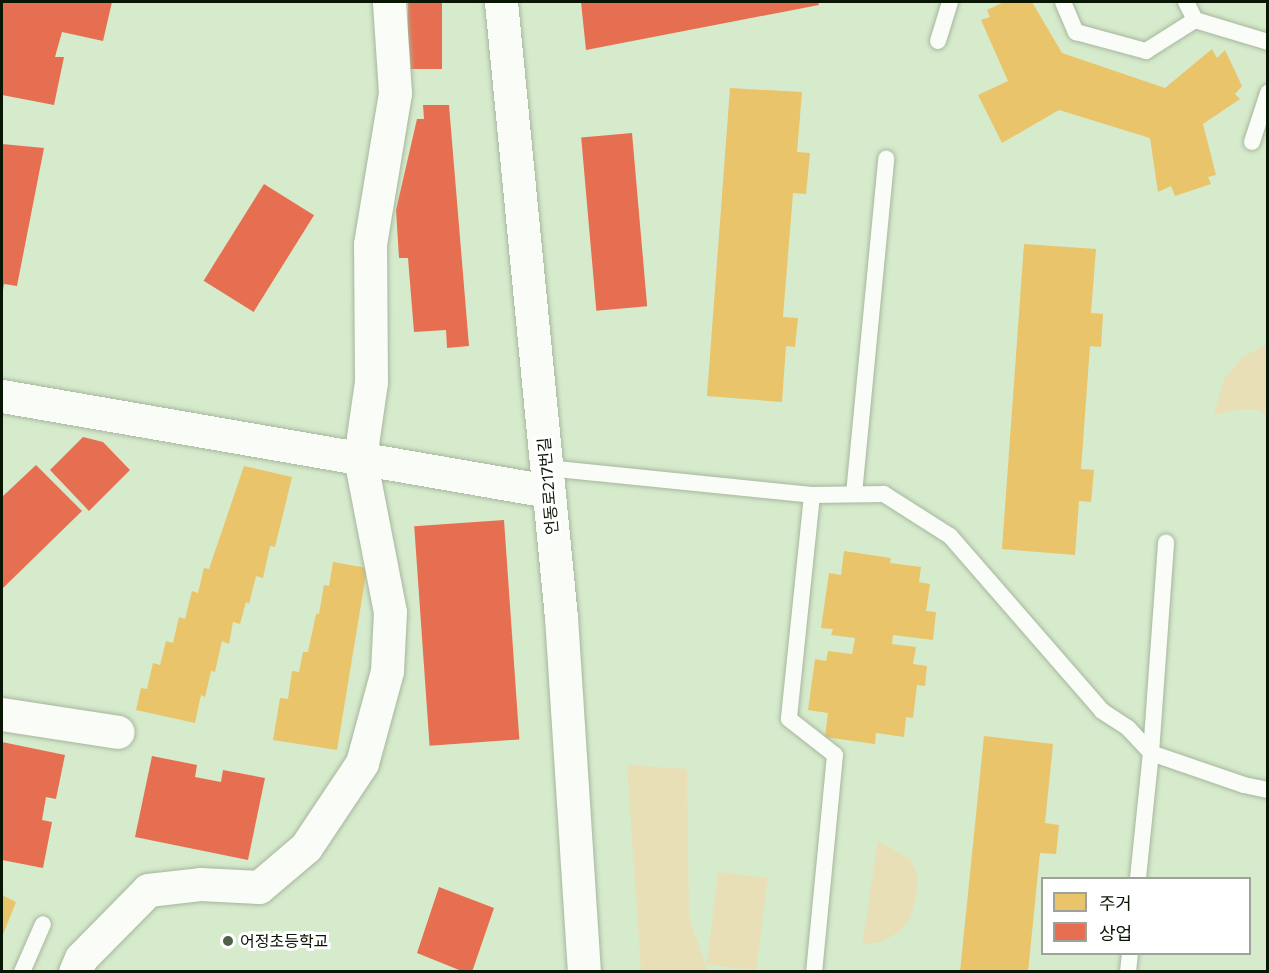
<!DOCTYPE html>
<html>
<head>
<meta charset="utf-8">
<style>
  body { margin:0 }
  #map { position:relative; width:1269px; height:973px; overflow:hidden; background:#d6ebcb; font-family:Commissioner,"Noto Sans KR",sans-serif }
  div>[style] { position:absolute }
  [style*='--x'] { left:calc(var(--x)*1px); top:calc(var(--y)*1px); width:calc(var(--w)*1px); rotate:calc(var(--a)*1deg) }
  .green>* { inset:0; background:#e9dfb6; transform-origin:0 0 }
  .homes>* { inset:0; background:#e9c46a }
  .shops>* { inset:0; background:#e76f51; transform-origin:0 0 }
  .roads { filter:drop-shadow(0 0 2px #a6b69e) drop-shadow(0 0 2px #a6b69e) }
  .service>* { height:16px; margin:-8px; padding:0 8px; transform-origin:8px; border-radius:8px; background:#f9fcf7 }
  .minor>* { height:33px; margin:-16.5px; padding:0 16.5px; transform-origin:16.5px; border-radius:16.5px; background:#f9fcf7 }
  .dots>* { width:16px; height:16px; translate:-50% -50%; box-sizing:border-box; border:3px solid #fff; border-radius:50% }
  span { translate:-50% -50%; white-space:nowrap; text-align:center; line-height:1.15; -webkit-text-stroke:6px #fff; paint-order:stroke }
  .street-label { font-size:16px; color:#091603 }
  .poi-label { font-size:16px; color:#091603 }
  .left { translate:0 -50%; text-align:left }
  .frame { position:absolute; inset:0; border:3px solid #091603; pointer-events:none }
  .legend { position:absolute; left:1041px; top:877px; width:210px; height:78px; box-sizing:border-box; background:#fff; border:2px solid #9da29a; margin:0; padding:8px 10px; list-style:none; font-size:18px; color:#091603 }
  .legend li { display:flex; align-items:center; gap:12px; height:30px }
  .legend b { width:30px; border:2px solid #9da29a }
</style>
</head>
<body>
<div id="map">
  <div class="green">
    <i style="clip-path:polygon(1267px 344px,1267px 416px,1258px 409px,1239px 409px,1214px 415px,1224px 379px,1243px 357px)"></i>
    <i style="clip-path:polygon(627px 765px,687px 769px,689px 918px,708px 971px,641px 971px)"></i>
    <i style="clip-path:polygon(878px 841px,910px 859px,918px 877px,916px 898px,909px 921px,900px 931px,884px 941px,862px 945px)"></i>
    <i style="left:718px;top:872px;width:50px;height:93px;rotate:7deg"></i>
  </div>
  <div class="homes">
    <i style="clip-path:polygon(1004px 2px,1032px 2px,1062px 53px,1165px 88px,1212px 49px,1217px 58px,1225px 50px,1242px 86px,1235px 94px,1240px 99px,1203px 124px,1216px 175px,1208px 177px,1211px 184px,1175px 196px,1171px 186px,1158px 192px,1150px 138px,1059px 110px,1002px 143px,978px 95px,1008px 81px,981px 20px,990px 17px,987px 10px)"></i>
    <i style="clip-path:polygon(730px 88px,802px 92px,797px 152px,810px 153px,806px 194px,793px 193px,783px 317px,798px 318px,795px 347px,786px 346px,782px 402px,707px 396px)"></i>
    <i style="clip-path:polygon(1024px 244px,1096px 249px,1091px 313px,1103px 314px,1101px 347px,1090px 346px,1081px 469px,1094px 470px,1091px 502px,1079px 501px,1075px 555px,1002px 549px)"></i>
    <i style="clip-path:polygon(244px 466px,292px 477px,275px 547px,270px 546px,263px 578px,256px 576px,249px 604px,246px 602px,240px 624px,233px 622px,229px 644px,222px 641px,215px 672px,211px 671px,205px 697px,201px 695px,195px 723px,136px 710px,141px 688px,147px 689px,153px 663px,160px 665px,166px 641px,173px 643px,179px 617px,185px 619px,192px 591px,198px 593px,204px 568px,209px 569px)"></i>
    <i style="clip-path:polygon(844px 551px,891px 558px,890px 563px,921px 567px,919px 582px,930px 584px,926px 611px,936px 612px,933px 640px,893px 635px,892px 644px,916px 647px,913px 664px,927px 666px,925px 686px,917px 685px,913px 718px,906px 717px,904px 737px,876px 733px,875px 744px,825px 737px,828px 713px,808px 710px,815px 659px,826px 661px,828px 651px,852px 654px,855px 638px,831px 635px,833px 629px,821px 628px,829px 573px,841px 575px)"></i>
    <i style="clip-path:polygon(333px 562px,367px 568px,337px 750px,273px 740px,280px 698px,288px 699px,292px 671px,299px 672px,303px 652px,308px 652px,316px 614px,319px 614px,324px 585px,329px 586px)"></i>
    <i style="clip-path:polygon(984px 736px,1053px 744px,1045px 823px,1059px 825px,1056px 854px,1040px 853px,1028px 972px,960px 972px)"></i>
    <i style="clip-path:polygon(2px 895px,16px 902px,2px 937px)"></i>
  </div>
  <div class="shops">
    <i style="clip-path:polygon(2px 2px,112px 2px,103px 41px,62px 32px,55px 57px,64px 57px,54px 105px,2px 95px)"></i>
    <i style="left:408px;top:2px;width:34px;height:67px"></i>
    <i style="clip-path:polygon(581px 2px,818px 2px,819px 5px,586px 50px)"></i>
    <i style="clip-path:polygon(423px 105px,449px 105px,469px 346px,447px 348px,446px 330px,414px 332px,408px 258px,399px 258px,396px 210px,417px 119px,424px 119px)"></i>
    <i style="left:632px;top:133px;width:174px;height:51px;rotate:85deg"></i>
    <i style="clip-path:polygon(2px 144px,44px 148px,17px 286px,4px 284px,3px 290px)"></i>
    <i style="left:264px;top:184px;width:59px;height:114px;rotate:32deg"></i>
    <i style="clip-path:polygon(83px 437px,103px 442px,130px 470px,89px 511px,50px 470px)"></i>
    <i style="clip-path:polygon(36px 465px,82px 511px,2px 589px,2px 497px)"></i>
    <i style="left:504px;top:520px;width:220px;height:90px;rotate:86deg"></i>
    <i style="clip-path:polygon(2px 742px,65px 755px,56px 799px,46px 797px,42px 820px,52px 822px,43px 868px,2px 860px)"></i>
    <i style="clip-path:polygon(152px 756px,197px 765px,195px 777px,221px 782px,223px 770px,265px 778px,248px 860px,135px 837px)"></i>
    <i style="clip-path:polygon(439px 887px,494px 908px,472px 972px,464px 972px,417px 953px)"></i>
  </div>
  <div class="roads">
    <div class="service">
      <i style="--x:1063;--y:2;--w:33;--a:67"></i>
      <i style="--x:1076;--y:32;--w:73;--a:15.2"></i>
      <i style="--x:1146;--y:51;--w:58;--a:-32.3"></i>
      <i style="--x:1195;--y:20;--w:76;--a:16.8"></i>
      <i style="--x:1186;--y:2;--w:20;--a:63"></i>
      <i style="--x:938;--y:41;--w:41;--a:-72.9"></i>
      <i style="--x:1252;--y:142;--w:52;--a:-71.9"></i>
      <i style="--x:547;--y:468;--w:266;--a:5.8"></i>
      <i style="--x:812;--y:495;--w:72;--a:-0.8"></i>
      <i style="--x:884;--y:494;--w:78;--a:32.5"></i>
      <i style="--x:950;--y:536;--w:232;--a:49"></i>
      <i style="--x:1102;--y:711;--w:31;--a:33"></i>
      <i style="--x:1128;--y:728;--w:34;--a:47"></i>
      <i style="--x:1151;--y:753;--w:98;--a:19"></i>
      <i style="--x:1244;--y:785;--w:25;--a:12"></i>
      <i style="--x:854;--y:494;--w:337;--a:-84.5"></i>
      <i style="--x:812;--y:495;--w:225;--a:95.9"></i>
      <i style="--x:789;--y:719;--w:58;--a:38"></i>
      <i style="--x:835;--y:755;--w:218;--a:95.5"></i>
      <i style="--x:1138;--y:878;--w:126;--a:-84.1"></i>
      <i style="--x:1151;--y:753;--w:211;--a:-85.9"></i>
      <i style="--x:22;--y:972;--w:52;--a:-66.4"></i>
      <i style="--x:1128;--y:972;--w:18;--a:-84"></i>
    </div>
    <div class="minor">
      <i style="--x:501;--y:2;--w:618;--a:84.43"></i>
      <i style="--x:561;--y:617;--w:356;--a:86.3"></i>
      <i style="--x:2;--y:396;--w:554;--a:9.87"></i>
      <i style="--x:2;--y:714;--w:117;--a:8.8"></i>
      <i style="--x:75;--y:972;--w:15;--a:-67"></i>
      <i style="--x:81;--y:958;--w:95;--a:-45.4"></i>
      <i style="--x:148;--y:890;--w:52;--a:-6.6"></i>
      <i style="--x:200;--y:884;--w:59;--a:2.9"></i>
      <i style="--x:259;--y:887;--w:62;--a:-40.4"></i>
      <i style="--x:306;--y:847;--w:101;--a:-56.3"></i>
      <i style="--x:362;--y:763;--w:95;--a:-74.8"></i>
      <i style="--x:387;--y:671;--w:59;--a:-87.1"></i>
      <i style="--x:390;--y:612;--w:157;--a:-101"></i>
      <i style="--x:360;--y:458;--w:77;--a:-81.8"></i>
      <i style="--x:371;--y:382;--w:138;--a:-90.4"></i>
      <i style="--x:370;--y:244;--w:153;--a:-80.6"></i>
      <i style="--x:395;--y:93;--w:91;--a:-93.8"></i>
    </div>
  </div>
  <div class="dots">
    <i style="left:228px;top:941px;background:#516149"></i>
  </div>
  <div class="street-label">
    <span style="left:548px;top:486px;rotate:-95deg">언동로217번길</span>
  </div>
  <div class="poi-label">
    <span class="left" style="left:240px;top:941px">어정초등학교</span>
  </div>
  <div class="frame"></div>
  <ul class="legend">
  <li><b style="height:16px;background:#e9c46a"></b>주거</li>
  <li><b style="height:16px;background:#e76f51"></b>상업</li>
  </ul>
</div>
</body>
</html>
